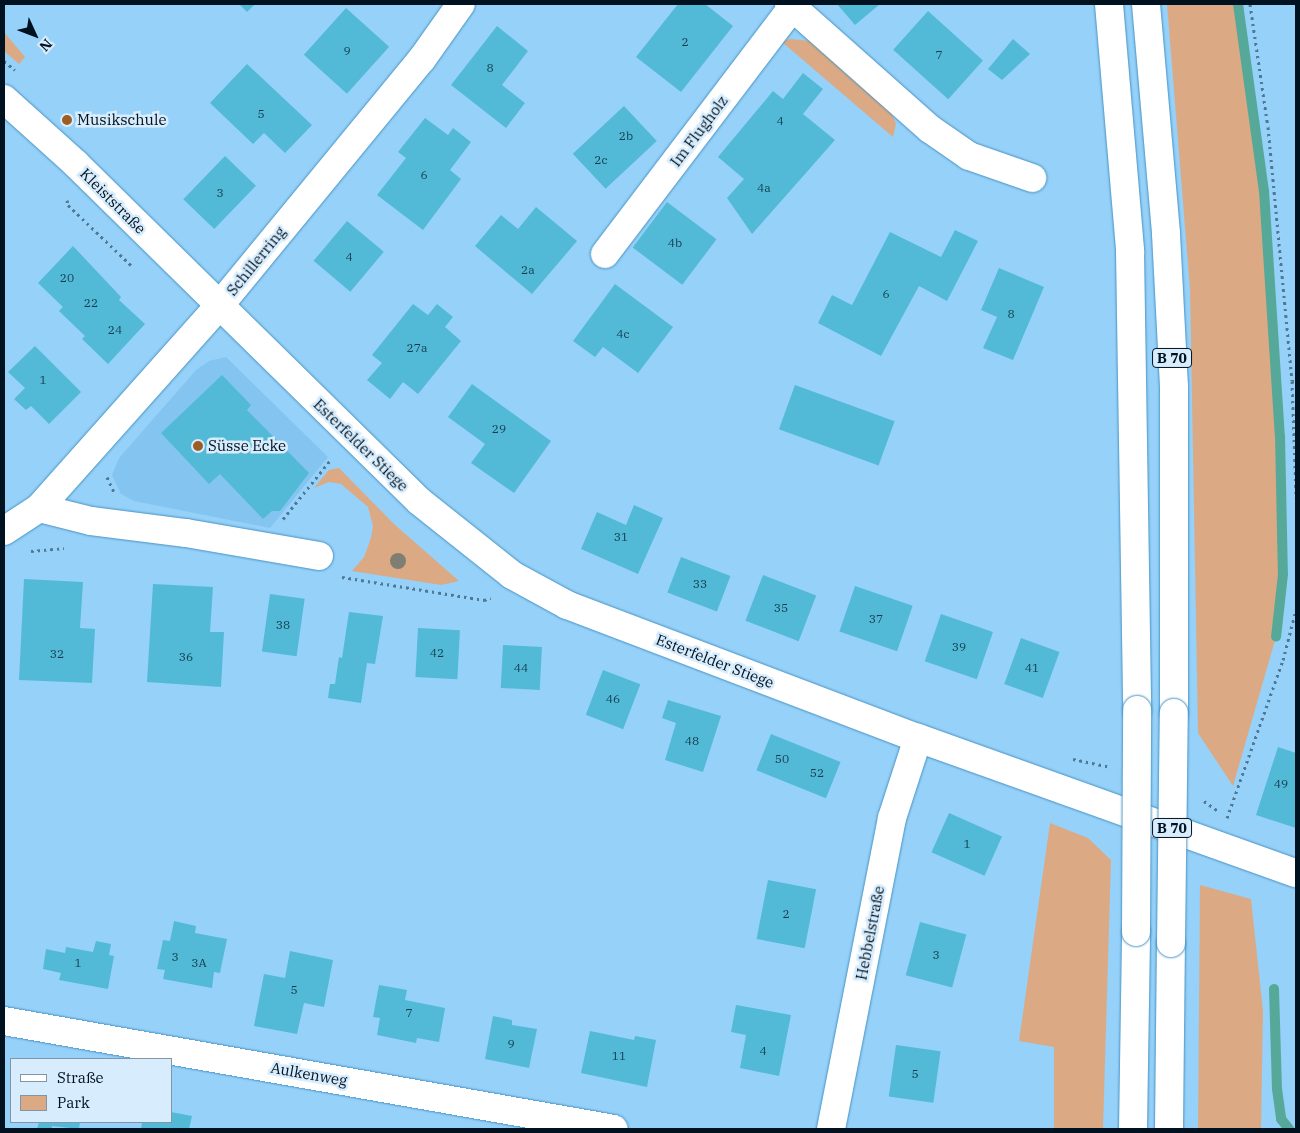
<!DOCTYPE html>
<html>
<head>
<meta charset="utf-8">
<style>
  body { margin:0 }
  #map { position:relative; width:1300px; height:1133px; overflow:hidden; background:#96d1f9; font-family:"IBM Plex Serif",serif }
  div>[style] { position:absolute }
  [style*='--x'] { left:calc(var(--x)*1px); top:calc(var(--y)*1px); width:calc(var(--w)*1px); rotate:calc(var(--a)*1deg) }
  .built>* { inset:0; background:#84c4f0 }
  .green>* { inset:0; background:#dbaa84 }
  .stream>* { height:10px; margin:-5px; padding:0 5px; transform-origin:5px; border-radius:5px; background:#56a998 }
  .building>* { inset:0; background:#52bad7; transform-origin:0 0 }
  .path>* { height:3px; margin-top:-1.5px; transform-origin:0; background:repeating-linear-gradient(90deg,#507894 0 2.5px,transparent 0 6.5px) }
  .roads { filter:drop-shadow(0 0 1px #4793c3) drop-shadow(0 0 1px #4793c3) }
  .minor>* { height:28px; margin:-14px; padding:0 14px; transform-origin:14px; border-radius:14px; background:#fff }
  .highway>* { height:28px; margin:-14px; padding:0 14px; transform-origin:14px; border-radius:14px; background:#fff }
  .bridges { filter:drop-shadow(0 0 1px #4793c3) drop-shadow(0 0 1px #4793c3) }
  .highway-bridge>* { height:28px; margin:-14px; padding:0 14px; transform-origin:14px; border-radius:14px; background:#fff }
  .trees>* { width:16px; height:16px; margin:-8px; border-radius:50%; background:#7f7e73 }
  .dots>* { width:14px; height:14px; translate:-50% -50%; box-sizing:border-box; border:2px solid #d7ecfc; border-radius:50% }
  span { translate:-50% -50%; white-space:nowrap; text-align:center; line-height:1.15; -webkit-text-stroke:5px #d7ecfc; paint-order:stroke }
  .number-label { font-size:12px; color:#143c4e }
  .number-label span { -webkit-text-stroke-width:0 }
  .shield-label span { padding:1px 4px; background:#d7ecfc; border:1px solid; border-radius:4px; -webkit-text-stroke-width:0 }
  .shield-label { font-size:14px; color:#001220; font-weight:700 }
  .poi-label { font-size:15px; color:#001220 }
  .left { translate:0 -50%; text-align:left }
  .street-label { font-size:15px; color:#001220 }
  .frame { position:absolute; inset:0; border:5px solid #001220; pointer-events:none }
  .legend { position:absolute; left:10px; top:1058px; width:162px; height:65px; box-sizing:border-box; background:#d7ecfc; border:1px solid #8195a4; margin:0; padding:6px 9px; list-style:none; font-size:15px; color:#001220 }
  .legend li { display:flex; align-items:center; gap:10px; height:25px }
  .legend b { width:25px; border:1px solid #8195a4 }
  .north { position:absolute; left:10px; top:10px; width:50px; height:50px; -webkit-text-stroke:4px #d7ecfc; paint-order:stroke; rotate:133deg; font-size:14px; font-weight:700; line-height:20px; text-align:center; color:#001220 }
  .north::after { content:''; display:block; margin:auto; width:18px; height:22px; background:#001220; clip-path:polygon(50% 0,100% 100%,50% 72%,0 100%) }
</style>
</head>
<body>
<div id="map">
  <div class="built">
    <i style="clip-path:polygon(226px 357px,328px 457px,270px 528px,134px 501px,121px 494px,112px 475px,119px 458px,196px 370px,209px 361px)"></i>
  </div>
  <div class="green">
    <i style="clip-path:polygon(1167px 4px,1238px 4px,1264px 191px,1280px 436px,1283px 574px,1276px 637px,1233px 786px,1198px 733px,1190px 289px)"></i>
    <i style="clip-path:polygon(4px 32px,25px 57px,19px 64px,4px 51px)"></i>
    <i style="clip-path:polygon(790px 39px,811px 41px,891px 112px,896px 124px,893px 137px,782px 42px)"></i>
    <i style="clip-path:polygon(339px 468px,394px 524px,459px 581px,441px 585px,352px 571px,364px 557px,371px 538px,373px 526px,368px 507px,341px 484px,329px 482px,314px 488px,329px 470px)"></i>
    <i style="clip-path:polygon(1050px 823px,1088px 838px,1111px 860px,1103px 1129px,1054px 1129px,1054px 1047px,1019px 1041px)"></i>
    <i style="clip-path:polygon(1200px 885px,1251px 899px,1263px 1011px,1261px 1129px,1198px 1129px)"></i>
  </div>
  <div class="stream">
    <i style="--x:1238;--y:4;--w:189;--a:82.1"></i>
    <i style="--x:1264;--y:191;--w:246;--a:86.3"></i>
    <i style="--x:1280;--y:436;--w:138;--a:88.8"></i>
    <i style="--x:1283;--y:574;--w:63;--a:96.3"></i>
    <i style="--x:1274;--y:989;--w:100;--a:88.3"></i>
    <i style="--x:1277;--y:1089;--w:30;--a:82"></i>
    <i style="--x:1281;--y:1119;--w:13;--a:51"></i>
  </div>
  <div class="building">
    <i style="clip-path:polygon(239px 4px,255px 4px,247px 12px)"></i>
    <i style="clip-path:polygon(678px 4px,705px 4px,733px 26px,681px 92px,636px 57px)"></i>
    <i style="clip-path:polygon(837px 4px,880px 4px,855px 25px)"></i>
    <i style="left:346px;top:8px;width:58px;height:63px;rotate:42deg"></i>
    <i style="left:928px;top:11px;width:74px;height:52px;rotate:42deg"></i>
    <i style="clip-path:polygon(497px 26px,528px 51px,502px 85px,525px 103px,506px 128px,451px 85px)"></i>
    <i style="clip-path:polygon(1013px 39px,1030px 54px,1002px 80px,988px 69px)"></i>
    <i style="clip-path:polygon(247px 64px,312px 125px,285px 153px,264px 133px,253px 144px,210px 103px)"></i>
    <i style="clip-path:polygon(803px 73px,823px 89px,803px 114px,835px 140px,752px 234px,727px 198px,744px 179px,718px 157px,773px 91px,783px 99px)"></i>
    <i style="left:624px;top:106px;width:48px;height:70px;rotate:47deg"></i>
    <i style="clip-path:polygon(425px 118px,448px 135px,453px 128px,471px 142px,450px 170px,461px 179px,423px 230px,377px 195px,406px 158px,398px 152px)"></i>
    <i style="left:225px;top:156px;width:43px;height:60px;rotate:44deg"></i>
    <i style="left:667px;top:202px;width:62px;height:57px;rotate:37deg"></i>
    <i style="clip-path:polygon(536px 207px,577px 241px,532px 294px,475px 246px,501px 215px,518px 229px)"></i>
    <i style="left:347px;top:221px;width:48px;height:52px;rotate:40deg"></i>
    <i style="clip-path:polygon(955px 230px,978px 241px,947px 301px,919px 286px,881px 356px,818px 323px,832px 295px,852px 305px,890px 232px,941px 257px)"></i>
    <i style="clip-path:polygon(73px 246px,121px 297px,119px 300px,145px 324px,108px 364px,82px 339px,85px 336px,59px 311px,63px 307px,38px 283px)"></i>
    <i style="clip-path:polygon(999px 268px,1044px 287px,1013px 360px,983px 348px,997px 317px,981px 310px)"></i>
    <i style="clip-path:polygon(615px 284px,673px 327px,638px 373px,603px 347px,595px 357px,573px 341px)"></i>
    <i style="clip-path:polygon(413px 304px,428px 315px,437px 304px,453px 317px,445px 327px,461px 341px,418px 394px,403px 382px,390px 399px,367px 380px,382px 363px,372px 355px)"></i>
    <i style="clip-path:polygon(35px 346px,81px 392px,49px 424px,31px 406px,26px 410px,14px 399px,25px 388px,8px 372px)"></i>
    <i style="clip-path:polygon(222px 375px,251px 405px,247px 410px,309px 473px,280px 511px,272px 511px,263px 519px,220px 474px,209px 484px,161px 433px)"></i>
    <i style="clip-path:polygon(472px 384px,551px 441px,514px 493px,471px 463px,485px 444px,448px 417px)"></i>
    <i style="left:795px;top:385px;width:106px;height:47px;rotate:20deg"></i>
    <i style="clip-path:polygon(634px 505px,663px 518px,638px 574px,581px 549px,597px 512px,626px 525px)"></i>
    <i style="left:681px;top:557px;width:53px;height:38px;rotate:21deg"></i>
    <i style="left:763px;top:575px;width:57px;height:49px;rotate:21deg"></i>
    <i style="clip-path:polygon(24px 579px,83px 582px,80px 628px,95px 629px,92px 683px,19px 680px)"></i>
    <i style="clip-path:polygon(153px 584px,213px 587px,210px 632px,224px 632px,221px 687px,147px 682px)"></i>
    <i style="left:855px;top:586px;width:61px;height:48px;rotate:19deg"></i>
    <i style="left:270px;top:594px;width:35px;height:58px;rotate:8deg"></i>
    <i style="clip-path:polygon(349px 612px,383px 616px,375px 664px,367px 663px,361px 703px,328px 698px,330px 684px,335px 684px,339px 657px,342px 658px)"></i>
    <i style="left:941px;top:614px;width:55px;height:50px;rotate:19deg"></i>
    <i style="left:418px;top:628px;width:42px;height:49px;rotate:3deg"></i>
    <i style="left:1021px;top:638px;width:41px;height:49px;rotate:20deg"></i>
    <i style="left:503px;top:645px;width:39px;height:43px;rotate:3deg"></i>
    <i style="left:603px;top:670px;width:40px;height:48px;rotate:21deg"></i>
    <i style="clip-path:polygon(668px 700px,721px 716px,703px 772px,665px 760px,676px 723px,662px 718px)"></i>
    <i style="left:771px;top:734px;width:75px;height:39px;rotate:22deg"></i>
    <i style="clip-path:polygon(1278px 747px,1296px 753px,1296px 828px,1256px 815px)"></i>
    <i style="left:949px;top:813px;width:58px;height:43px;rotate:24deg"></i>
    <i style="left:768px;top:880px;width:49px;height:60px;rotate:11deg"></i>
    <i style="clip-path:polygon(174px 921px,196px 926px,195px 933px,227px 939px,220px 973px,214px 972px,212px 988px,163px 979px,165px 970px,157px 969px,163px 940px,170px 941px)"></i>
    <i style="left:920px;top:922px;width:48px;height:55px;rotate:15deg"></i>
    <i style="clip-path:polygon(96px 941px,111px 944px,109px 955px,114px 956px,108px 989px,59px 980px,61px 973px,43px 969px,46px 949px,65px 953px,66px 947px,93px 952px)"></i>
    <i style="clip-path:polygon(290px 951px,333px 960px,324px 1007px,304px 1003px,297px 1034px,254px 1026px,264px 974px,285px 978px)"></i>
    <i style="clip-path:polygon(379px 985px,407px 990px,405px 1000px,445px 1008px,439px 1042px,417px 1038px,416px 1043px,377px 1035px,380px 1018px,373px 1017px)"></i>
    <i style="clip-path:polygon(736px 1005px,791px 1015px,779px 1076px,740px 1068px,746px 1035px,731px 1032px)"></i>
    <i style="clip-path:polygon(493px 1016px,512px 1020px,512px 1025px,537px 1029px,529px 1068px,485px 1059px)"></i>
    <i style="clip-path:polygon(590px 1031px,634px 1040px,635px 1036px,656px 1040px,647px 1087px,581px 1073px)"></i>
    <i style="left:896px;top:1045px;width:45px;height:52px;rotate:8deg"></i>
    <i style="clip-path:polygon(171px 1112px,192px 1116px,189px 1129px,141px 1129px,142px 1122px,171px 1122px)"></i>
    <i style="clip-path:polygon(39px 1122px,80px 1122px,79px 1129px,52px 1126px,52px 1129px,37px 1129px)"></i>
  </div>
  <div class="path">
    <i style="--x:1250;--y:4;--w:124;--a:81.7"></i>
    <i style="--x:1268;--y:127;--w:255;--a:84.6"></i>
    <i style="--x:1292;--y:381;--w:4;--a:0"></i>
    <i style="--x:4;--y:61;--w:14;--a:39"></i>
    <i style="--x:67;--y:200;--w:5;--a:79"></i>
    <i style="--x:68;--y:205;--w:91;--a:43.7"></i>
    <i style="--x:1292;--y:381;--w:117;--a:88"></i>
    <i style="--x:107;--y:477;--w:17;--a:65"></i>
    <i style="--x:283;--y:519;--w:78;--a:-51.2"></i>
    <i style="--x:31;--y:551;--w:33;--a:-5"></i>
    <i style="--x:342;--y:577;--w:144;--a:9.2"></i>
    <i style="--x:484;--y:600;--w:7;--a:-16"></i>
    <i style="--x:1073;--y:759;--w:35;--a:12"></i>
    <i style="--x:1204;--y:801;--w:16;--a:35"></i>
    <i style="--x:1227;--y:818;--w:168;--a:-70.5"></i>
    <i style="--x:1283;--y:660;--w:52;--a:-75.4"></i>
  </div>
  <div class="roads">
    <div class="minor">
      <i style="--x:789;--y:4;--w:188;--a:41.6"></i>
      <i style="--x:930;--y:129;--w:47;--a:34.7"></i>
      <i style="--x:969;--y:156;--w:67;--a:19.2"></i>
      <i style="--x:4;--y:99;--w:96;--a:42"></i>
      <i style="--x:75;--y:163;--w:482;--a:44.5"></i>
      <i style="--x:419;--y:501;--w:119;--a:38.5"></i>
      <i style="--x:512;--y:575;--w:63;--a:28.6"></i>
      <i style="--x:567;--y:605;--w:375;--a:20.8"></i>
      <i style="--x:918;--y:738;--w:401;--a:19.7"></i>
      <i style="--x:605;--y:254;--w:309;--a:-52.8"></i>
      <i style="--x:39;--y:508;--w:271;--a:-48.3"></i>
      <i style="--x:219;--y:306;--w:320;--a:-50.6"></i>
      <i style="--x:422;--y:59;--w:67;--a:-54.7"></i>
      <i style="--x:4;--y:531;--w:42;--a:-33.3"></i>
      <i style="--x:39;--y:508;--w:54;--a:14"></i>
      <i style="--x:91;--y:521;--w:96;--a:7.2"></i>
      <i style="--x:186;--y:533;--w:135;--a:9.8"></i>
      <i style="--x:4;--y:1021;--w:619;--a:10.04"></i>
      <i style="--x:831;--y:1129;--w:317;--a:-78.9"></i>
      <i style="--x:892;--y:818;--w:84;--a:-72"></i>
    </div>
    <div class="highway">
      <i style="--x:1109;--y:4;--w:248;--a:85.1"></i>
      <i style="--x:1130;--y:251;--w:459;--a:89.1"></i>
      <i style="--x:1146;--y:4;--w:231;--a:85"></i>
      <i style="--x:1166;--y:234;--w:153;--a:87"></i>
      <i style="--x:1174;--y:387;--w:326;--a:90"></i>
      <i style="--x:1133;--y:1129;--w:197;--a:-89.1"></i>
      <i style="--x:1169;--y:1129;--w:186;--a:-89.4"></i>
    </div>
  </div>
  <div class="bridges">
    <div class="highway-bridge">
      <i style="--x:1136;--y:932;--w:222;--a:-89.7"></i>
      <i style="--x:1171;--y:943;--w:230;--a:-89.3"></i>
    </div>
  </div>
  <div class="trees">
    <i style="left:398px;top:561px"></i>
  </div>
  <div class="dots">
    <i style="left:67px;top:120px;background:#9d5e25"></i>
    <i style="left:198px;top:446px;background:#9d5e25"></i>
  </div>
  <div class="number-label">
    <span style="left:685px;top:42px">2</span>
    <span style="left:347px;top:51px">9</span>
    <span style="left:939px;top:55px">7</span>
    <span style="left:490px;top:68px">8</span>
    <span style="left:261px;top:114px">5</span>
    <span style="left:780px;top:121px">4</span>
    <span style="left:626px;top:136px">2b</span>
    <span style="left:601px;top:160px">2c</span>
    <span style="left:424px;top:175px">6</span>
    <span style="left:764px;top:188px">4a</span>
    <span style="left:220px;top:193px">3</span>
    <span style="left:675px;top:243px">4b</span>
    <span style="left:349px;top:257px">4</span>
    <span style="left:528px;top:270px">2a</span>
    <span style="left:67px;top:278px">20</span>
    <span style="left:886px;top:294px">6</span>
    <span style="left:91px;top:303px">22</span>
    <span style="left:1011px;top:314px">8</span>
    <span style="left:115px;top:330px">24</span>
    <span style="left:623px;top:334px">4c</span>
    <span style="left:417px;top:348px">27a</span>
    <span style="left:43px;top:380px">1</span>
    <span style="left:499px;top:429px">29</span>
    <span style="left:621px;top:537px">31</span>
    <span style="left:700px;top:584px">33</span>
    <span style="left:781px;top:608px">35</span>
    <span style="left:876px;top:619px">37</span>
    <span style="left:283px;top:625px">38</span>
    <span style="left:959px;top:647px">39</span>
    <span style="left:437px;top:653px">42</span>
    <span style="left:57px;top:654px">32</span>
    <span style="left:186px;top:657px">36</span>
    <span style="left:521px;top:668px">44</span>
    <span style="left:1032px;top:668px">41</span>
    <span style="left:613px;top:699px">46</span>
    <span style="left:692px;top:741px">48</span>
    <span style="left:782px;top:759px">50</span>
    <span style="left:817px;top:773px">52</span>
    <span style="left:1281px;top:784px">49</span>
    <span style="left:967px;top:844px">1</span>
    <span style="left:786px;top:914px">2</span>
    <span style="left:936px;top:955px">3</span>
    <span style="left:175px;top:957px">3</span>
    <span style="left:78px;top:963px">1</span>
    <span style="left:199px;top:963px">3A</span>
    <span style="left:294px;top:990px">5</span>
    <span style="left:409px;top:1013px">7</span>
    <span style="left:511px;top:1044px">9</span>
    <span style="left:763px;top:1051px">4</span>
    <span style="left:619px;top:1056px">11</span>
    <span style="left:915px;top:1074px">5</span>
  </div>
  <div class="shield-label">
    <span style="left:1172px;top:358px">B 70</span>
    <span style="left:1172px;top:828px">B 70</span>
  </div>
  <div class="poi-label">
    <span class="left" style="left:77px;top:120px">Musikschule</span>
    <span class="left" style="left:208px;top:446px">Süsse Ecke</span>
  </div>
  <div class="street-label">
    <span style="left:699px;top:131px;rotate:-53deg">Im Flugholz</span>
    <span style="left:113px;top:201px;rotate:45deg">Kleiststraße</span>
    <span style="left:256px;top:261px;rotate:-51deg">Schillerring</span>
    <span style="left:361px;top:445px;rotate:44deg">Esterfelder Stiege</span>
    <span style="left:715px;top:661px;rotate:21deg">Esterfelder Stiege</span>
    <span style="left:870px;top:933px;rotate:-79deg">Hebbelstraße</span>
    <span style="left:309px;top:1074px;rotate:10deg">Aulkenweg</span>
  </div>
  <div class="frame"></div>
  <ul class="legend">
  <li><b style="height:6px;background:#fff"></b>Straße</li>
  <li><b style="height:14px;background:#dbaa84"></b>Park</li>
  </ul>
  <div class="north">N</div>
</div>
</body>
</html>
